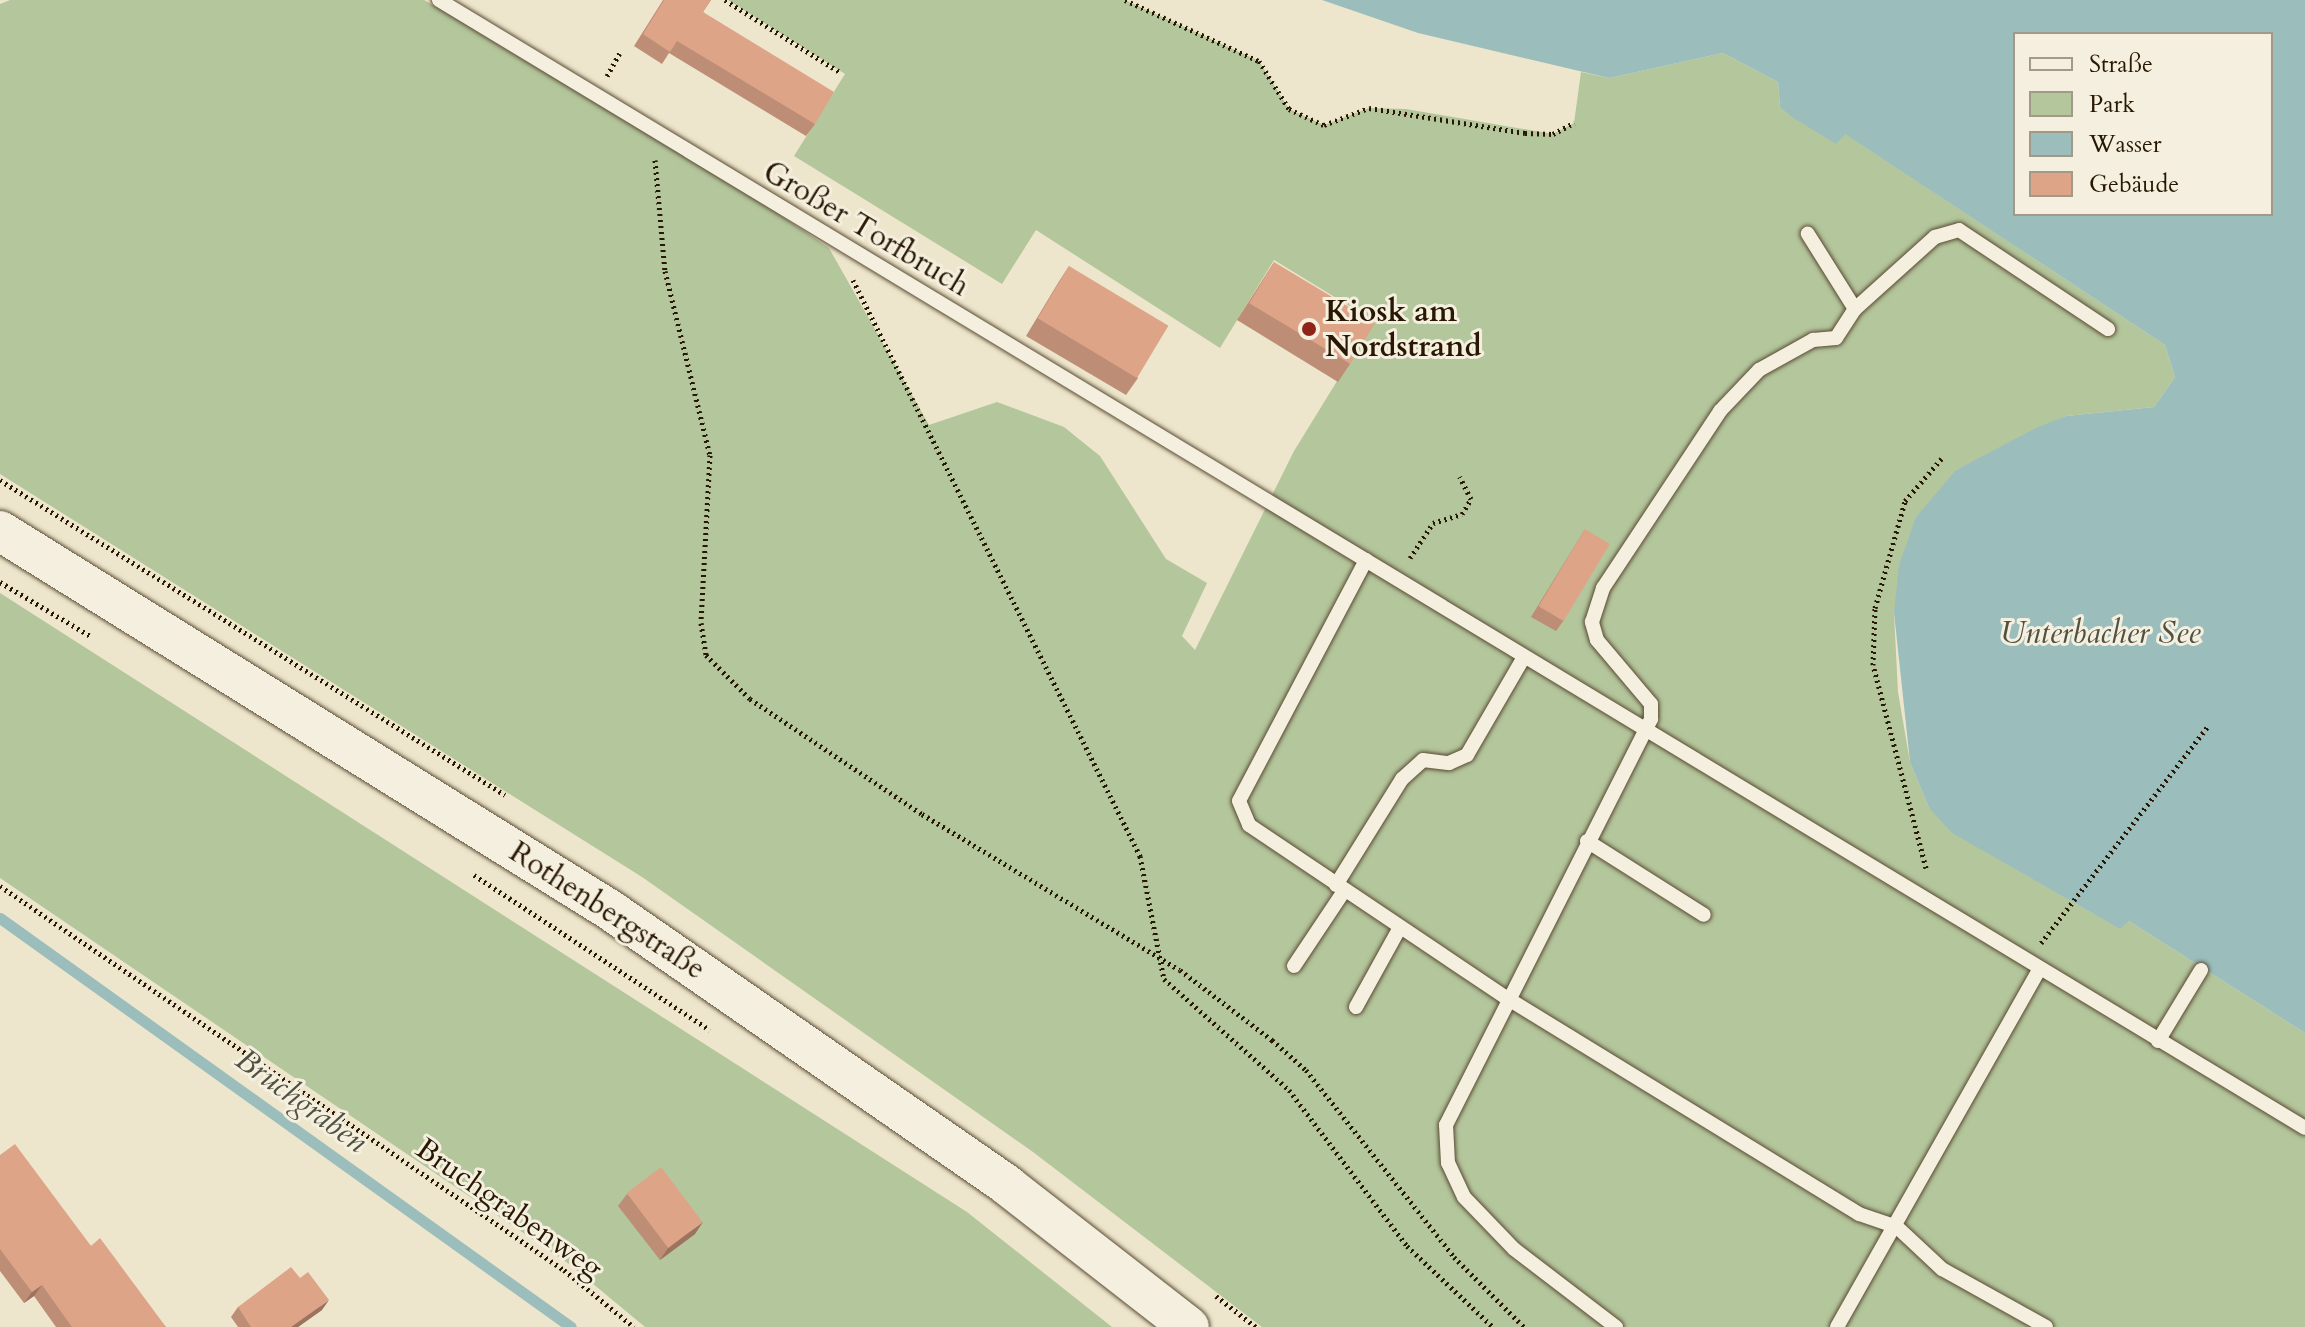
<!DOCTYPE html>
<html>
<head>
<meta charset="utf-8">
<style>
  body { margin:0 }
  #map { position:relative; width:2305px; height:1327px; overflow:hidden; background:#eee6cc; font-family:Cardo,serif }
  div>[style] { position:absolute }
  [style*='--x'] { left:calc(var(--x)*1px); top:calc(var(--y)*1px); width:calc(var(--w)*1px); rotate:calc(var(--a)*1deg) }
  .green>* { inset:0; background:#b4c69c }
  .water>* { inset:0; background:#9bbebd }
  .stream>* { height:11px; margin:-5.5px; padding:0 5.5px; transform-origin:5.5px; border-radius:5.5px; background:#9bbebd }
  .path>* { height:5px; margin-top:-2.5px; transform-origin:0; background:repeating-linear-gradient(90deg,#281702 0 2px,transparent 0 6px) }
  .roads { filter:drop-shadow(0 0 2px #5a4b34) drop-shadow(0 0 2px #5a4b34) }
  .lane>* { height:14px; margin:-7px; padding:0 7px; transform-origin:7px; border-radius:7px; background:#f4efde }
  .secondary>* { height:40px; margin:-20px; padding:0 20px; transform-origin:20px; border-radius:20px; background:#f4efde }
  .wall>* { inset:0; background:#be8d75 }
  .shaded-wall>* { inset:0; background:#9b735f }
  .building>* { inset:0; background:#dda488; transform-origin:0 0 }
  .dots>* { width:22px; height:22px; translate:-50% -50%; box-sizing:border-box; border:4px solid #f4efde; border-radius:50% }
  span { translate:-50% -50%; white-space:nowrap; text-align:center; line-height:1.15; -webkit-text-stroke:6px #f4efde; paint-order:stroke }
  .street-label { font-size:30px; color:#281702 }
  .poi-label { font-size:30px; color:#281702; font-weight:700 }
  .left { translate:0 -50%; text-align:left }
  .water-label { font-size:32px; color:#505143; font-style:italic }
  .legend { position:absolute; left:2013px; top:32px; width:260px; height:184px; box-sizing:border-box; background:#f4efde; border:2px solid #a29986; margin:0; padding:10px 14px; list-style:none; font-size:24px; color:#281702 }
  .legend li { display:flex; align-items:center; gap:16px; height:40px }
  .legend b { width:40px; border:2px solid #a29986 }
</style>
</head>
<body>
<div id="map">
  <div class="green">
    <i style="clip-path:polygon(10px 0,424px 0,648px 126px,829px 248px,929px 425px,997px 402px,1064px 427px,1100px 456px,1166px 559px,1207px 583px,1182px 636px,1195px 650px,1294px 451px,1374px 321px,1274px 260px,1220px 348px,1036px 230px,1002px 284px,794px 156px,845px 74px,728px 0,1125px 0,1259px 61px,1289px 109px,1324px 125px,1369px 108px,1406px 109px,1553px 134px,1574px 123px,1581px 72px,1609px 78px,1723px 53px,1778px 82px,1780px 107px,1844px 133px,2165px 345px,2175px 377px,2154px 407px,2066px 416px,1956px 470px,1894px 613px,1898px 692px,1910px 762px,1929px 808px,2071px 901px,2119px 928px,2129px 921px,2305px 1033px,2305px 1327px,1262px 1327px,1033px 1152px,642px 877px,0 474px,0 4px)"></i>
    <i style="clip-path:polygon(0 593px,967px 1212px,1112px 1327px,645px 1327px,569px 1264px,0 878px)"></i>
  </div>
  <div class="water">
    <i style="clip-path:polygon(evenodd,1322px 0,2305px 0,2305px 1033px,2129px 921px,2120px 929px,1952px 833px,1929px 808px,1910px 762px,1894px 613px,1899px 565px,1916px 517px,1956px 470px,2038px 427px,2066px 416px,2154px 407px,2175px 377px,2165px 345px,1845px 134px,1836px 144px,1792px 117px,1780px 107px,1778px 82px,1723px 53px,1609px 78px,1418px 33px,1322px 0,2015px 34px,2271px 34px,2271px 214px,2015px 214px,2015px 34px)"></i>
  </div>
  <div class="stream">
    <i style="--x:0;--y:918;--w:702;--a:35.61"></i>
  </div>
  <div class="path">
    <i style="--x:725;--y:0;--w:136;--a:32.1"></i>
    <i style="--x:1125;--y:0;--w:147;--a:24.5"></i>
    <i style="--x:1259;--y:61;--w:57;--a:58"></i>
    <i style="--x:1289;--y:109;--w:38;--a:25"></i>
    <i style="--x:1324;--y:125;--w:48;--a:-20.7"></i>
    <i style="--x:1369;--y:108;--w:158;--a:9.1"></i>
    <i style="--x:1525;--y:133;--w:28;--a:2"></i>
    <i style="--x:1553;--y:134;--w:24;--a:-28"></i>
    <i style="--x:607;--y:76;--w:26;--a:-61"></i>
    <i style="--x:655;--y:160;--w:111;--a:84.9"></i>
    <i style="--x:665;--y:271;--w:189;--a:76.3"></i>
    <i style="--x:710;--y:455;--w:168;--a:93.1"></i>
    <i style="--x:701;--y:623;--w:32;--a:81"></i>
    <i style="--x:706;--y:655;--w:62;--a:45"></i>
    <i style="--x:750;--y:699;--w:207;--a:33.8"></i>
    <i style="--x:922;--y:814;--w:301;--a:31.2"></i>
    <i style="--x:1180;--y:970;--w:116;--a:37.3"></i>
    <i style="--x:1272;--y:1040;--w:45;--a:41.4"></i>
    <i style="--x:1306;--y:1070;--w:238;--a:51.6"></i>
    <i style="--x:1454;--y:1257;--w:99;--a:45"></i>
    <i style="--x:853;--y:280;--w:644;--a:63.51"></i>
    <i style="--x:1140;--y:856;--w:125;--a:79"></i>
    <i style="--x:1164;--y:979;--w:167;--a:41.6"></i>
    <i style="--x:1289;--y:1090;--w:196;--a:52.9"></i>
    <i style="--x:1407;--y:1246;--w:118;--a:43.3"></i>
    <i style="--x:0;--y:480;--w:595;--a:31.95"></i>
    <i style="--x:1410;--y:558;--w:42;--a:-56.7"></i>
    <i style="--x:1433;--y:523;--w:30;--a:-17"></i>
    <i style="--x:1462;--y:514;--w:17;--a:-59"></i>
    <i style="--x:1471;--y:499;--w:25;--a:-117"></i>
    <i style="--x:0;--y:582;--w:107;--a:30.9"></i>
    <i style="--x:1926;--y:868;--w:210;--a:-104.6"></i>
    <i style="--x:1873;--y:665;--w:57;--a:-88"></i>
    <i style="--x:1875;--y:608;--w:111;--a:-74.3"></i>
    <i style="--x:1905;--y:501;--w:57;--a:-49.3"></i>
    <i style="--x:474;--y:875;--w:282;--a:33.3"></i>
    <i style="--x:0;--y:886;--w:682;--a:34.25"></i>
    <i style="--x:564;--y:1270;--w:90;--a:39.2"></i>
    <i style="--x:2041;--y:943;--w:275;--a:-52.4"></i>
    <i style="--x:1216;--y:1296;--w:51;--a:37.8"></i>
  </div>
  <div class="roads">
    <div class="lane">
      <i style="--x:439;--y:0;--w:2180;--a:31.15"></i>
      <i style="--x:1855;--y:309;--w:108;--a:-42"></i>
      <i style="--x:1935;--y:237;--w:25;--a:-16"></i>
      <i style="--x:1959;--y:230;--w:179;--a:33.6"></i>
      <i style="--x:1366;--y:560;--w:272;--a:117.8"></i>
      <i style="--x:1239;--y:801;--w:26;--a:67"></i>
      <i style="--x:1249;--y:825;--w:308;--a:33.9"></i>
      <i style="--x:1505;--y:997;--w:415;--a:31.5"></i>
      <i style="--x:1859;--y:1214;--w:40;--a:18.9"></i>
      <i style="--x:1897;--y:1227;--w:62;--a:43"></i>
      <i style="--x:1942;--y:1269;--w:119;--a:29.1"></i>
      <i style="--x:1587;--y:841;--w:138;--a:32.3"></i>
      <i style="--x:1336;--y:885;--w:125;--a:-58.1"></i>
      <i style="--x:1402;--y:779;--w:28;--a:-42"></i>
      <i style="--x:1423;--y:760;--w:26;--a:7"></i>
      <i style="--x:1449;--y:763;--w:20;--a:-24"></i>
      <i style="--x:1467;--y:755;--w:113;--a:-59.8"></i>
      <i style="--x:1294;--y:966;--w:90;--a:-56.3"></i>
      <i style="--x:1356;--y:1007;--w:89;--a:-61.1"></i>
      <i style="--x:2158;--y:1041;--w:83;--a:-58.8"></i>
      <i style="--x:1616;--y:1327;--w:128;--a:-142.6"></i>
      <i style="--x:1514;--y:1249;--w:72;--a:-133.9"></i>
      <i style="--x:1464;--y:1197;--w:38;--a:-115"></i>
      <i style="--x:1448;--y:1163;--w:38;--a:-93"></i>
      <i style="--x:1446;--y:1125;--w:455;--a:-63.2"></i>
      <i style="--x:1651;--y:719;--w:15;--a:-90"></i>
      <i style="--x:1651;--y:704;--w:84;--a:-130.2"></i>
      <i style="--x:1597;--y:640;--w:19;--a:-106"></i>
      <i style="--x:1592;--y:622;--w:36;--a:-72"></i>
      <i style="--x:1603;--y:588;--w:212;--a:-56.5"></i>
      <i style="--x:1720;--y:411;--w:57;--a:-46.4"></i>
      <i style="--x:1759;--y:370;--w:62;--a:-29.1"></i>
      <i style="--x:1813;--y:340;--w:23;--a:-5"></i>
      <i style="--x:1836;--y:338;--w:35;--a:-57"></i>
      <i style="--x:1855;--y:309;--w:89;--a:-122.1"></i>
      <i style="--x:1837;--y:1327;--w:410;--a:-60.5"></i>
    </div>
    <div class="secondary">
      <i style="--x:0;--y:531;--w:718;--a:31.85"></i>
      <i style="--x:610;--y:910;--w:484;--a:34.7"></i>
      <i style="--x:1008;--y:1186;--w:229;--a:37.9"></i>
    </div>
  </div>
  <div class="wall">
    <i style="clip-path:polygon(663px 0,711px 0,703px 12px,815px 124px,806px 136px,669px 53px,662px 64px,634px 46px)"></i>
    <i style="clip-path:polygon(1274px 262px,1350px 364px,1338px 382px,1237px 320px)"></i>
    <i style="clip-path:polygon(1069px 266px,1138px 378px,1126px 395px,1026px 336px,1058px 283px)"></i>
    <i style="clip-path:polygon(1585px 529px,1564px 620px,1556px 631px,1531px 617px)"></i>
    <i style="clip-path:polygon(0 1155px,91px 1246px,166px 1327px,56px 1327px,34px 1296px,24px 1303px,0 1271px)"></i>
    <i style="clip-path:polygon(627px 1194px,695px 1234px,660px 1260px,618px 1206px)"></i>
    <i style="clip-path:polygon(300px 1278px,322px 1310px,298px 1327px,238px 1327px,231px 1317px,238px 1307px)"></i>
  </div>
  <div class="shaded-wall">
    <i style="clip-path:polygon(703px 1222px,695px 1234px,660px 1260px,668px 1248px)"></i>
    <i style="clip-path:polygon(42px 1285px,34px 1296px,24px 1303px,32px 1292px)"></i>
    <i style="clip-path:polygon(329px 1300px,322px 1310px,298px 1327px,291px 1327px)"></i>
  </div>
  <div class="building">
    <i style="clip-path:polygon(664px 0,711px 0,703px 12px,834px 92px,815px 124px,677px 41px,670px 52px,643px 34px)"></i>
    <i style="left:1274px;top:262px;width:118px;height:48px;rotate:31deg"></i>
    <i style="left:1069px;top:266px;width:116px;height:61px;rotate:31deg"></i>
    <i style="left:1585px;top:529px;width:29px;height:90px;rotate:31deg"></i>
    <i style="clip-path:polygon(15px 1144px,91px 1246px,100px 1238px,166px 1327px,72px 1327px,42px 1285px,32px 1292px,0 1249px,0 1155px)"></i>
    <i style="left:661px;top:1167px;width:69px;height:43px;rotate:53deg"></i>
    <i style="clip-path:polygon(291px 1267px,300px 1278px,308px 1272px,329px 1300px,291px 1327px,251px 1327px,238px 1307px)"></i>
  </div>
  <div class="dots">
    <i style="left:1309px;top:329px;background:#8f2418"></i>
  </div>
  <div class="street-label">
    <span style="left:866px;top:229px;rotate:31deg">Großer Torfbruch</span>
    <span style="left:607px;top:911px;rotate:33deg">Rothenbergstraße</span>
    <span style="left:509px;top:1209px;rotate:35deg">Bruchgrabenweg</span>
  </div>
  <div class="poi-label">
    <span class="left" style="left:1325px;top:329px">Kiosk am<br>Nordstrand</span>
  </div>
  <div class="water-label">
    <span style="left:2100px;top:633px">Unterbacher See</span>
    <span style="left:301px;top:1101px;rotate:36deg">Bruchgraben</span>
  </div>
  <ul class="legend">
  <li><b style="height:10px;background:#f4efde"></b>Straße</li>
  <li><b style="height:22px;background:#b4c69c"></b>Park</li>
  <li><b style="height:22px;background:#9bbebd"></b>Wasser</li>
  <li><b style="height:22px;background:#dda488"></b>Gebäude</li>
  </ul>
</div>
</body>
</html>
